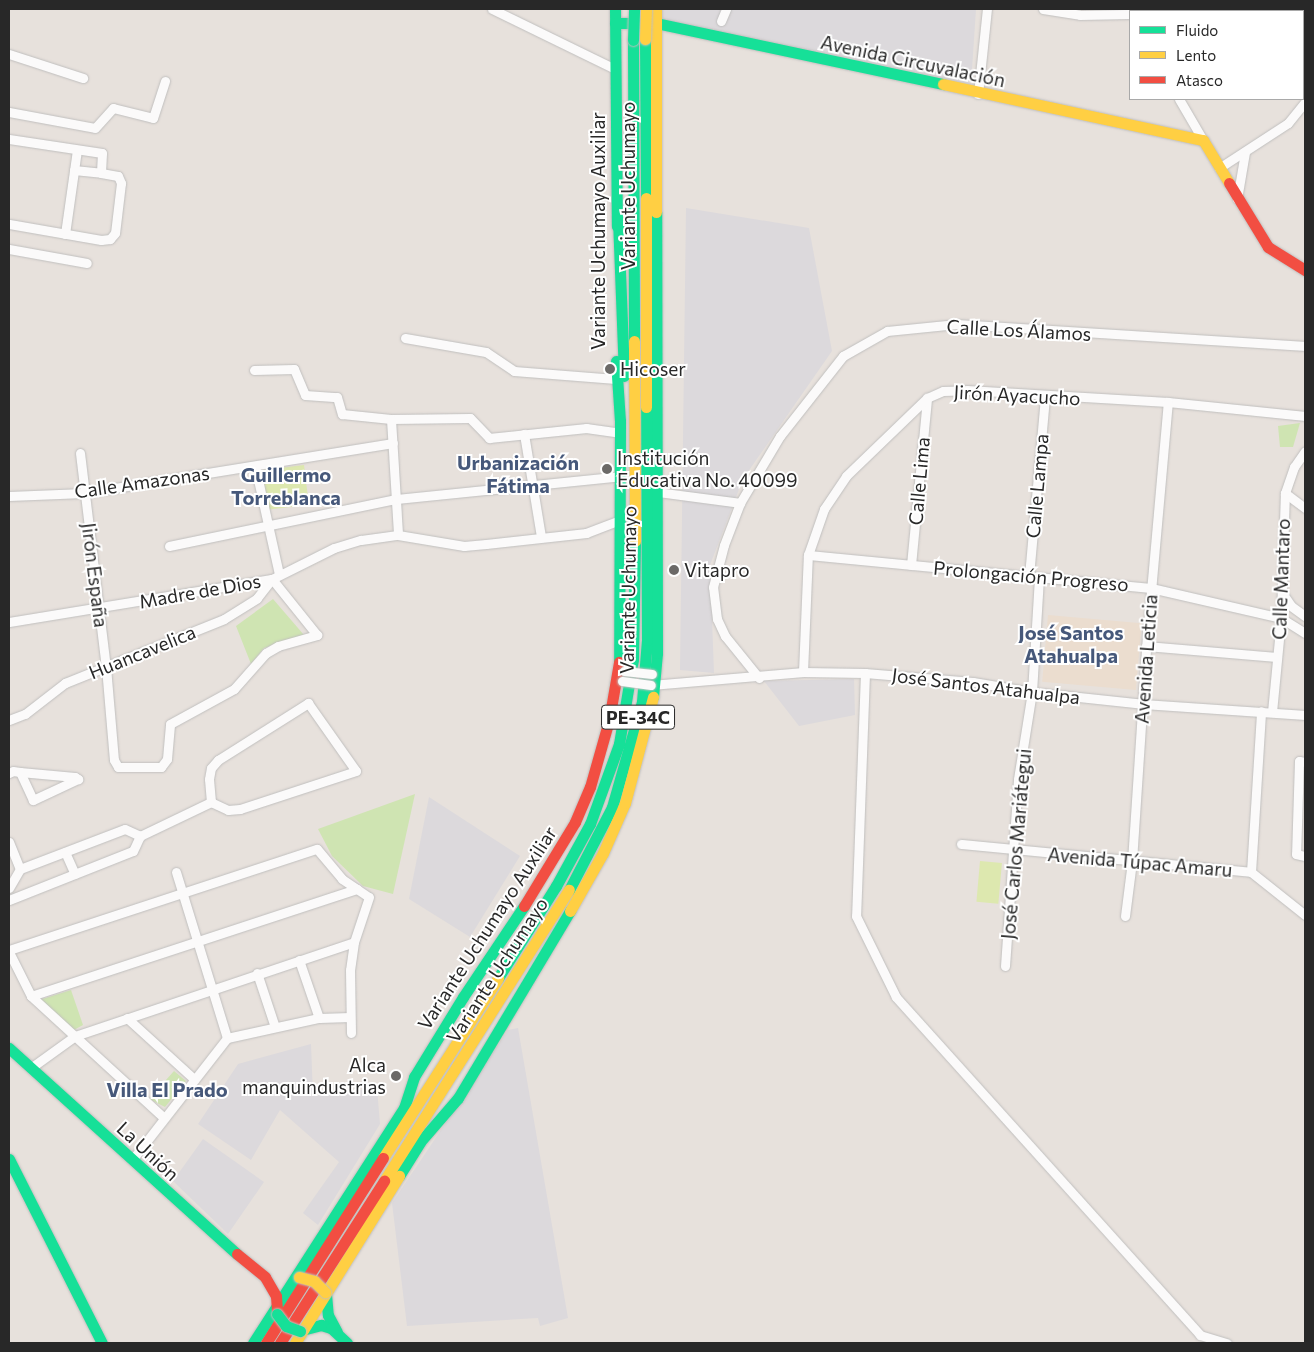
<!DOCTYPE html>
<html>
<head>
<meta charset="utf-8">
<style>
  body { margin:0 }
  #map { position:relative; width:1314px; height:1352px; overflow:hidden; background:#e7e1dc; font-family:Commissioner,sans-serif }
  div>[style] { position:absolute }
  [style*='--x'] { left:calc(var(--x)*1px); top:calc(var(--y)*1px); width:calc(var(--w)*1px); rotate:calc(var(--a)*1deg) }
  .industrial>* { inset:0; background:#dcd9dc }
  .education>* { inset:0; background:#ebddcf; transform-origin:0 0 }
  .green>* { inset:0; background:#cfe4b2 }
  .pitch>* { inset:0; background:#dde8af; transform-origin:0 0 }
  .roads { filter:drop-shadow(0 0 1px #c0bfbe) drop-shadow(0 0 1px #c0bfbe) }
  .street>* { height:9px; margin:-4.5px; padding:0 4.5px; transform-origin:4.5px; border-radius:4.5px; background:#fbfafa }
  .fast>* { height:11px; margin:-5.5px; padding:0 5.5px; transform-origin:5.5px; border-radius:5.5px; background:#16e098 }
  .slow>* { height:11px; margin:-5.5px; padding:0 5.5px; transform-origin:5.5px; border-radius:5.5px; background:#ffcf43 }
  .jam>* { height:11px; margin:-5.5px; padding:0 5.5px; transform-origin:5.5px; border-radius:5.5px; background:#f24e42 }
  .bridges { filter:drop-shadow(0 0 1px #c0bfbe) drop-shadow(0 0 1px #c0bfbe) }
  .street-bridge>* { height:9px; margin:-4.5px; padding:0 4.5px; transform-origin:4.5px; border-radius:4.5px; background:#fbfafa }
  .fast-bridge>* { height:11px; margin:-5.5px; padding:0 5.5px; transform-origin:5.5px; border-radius:5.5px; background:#16e098 }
  .slow-bridge>* { height:11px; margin:-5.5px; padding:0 5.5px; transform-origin:5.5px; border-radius:5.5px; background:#ffcf43 }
  .dots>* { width:14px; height:14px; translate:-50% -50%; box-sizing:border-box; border:2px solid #fff; border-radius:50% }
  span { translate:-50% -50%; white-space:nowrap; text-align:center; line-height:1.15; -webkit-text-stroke:4px #fff; paint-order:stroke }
  .shield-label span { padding:1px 4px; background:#fff; border:1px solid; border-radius:4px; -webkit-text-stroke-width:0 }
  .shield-label { font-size:18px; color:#282828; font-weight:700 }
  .street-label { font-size:19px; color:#282828 }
  .poi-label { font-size:19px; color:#282828 }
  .left { translate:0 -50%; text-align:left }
  .right { translate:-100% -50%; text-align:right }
  .neighbourhood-label { font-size:20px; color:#46587a; font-weight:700 }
  .frame { position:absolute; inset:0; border:10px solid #282828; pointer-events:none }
  .legend { position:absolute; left:1129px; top:10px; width:175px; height:90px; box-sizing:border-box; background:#fff; border:1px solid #a9a9a9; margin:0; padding:6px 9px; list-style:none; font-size:15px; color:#282828 }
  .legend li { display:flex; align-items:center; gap:10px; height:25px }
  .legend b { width:25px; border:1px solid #a9a9a9 }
</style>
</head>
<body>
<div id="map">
  <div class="industrial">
    <i style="clip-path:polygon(660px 9px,976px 9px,971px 84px,660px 19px)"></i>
    <i style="clip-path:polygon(686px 208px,809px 228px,832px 351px,743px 479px,710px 565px,714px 673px,680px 670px)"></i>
    <i style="clip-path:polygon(854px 679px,855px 715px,799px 726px,764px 681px)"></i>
    <i style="clip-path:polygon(429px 797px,520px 856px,470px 937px,409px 899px)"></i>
    <i style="clip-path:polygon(518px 1028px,568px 1318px,540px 1326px,538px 1318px,407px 1326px,392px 1203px,508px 1030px)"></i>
    <i style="clip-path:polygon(311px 1044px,313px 1096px,377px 1088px,380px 1124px,318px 1225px,303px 1213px,339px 1162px,280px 1110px,251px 1160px,198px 1124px,238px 1064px)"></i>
    <i style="clip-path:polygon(203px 1139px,264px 1182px,228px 1234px,173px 1181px)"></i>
  </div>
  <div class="education">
    <i style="left:1048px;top:615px;width:94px;height:67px;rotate:5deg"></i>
  </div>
  <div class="green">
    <i style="clip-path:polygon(1300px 423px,1293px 447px,1280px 447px,1278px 426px)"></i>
    <i style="clip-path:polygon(273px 599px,304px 635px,264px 648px,251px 664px,236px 626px)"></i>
    <i style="clip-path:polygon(415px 794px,393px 894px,363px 886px,332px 856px,318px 829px)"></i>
    <i style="clip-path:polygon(71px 990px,83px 1025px,72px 1031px,39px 1000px)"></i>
    <i style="clip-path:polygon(174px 1071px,186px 1081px,165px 1107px,149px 1099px)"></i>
  </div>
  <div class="pitch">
    <i style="left:304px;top:465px;width:40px;height:42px;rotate:83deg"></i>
    <i style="left:980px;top:861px;width:22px;height:41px;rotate:5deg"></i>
  </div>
  <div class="roads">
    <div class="street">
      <i style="--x:492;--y:9;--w:137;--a:26"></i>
      <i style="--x:1043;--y:9;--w:37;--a:9"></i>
      <i style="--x:1080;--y:15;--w:50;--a:-1.1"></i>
      <i style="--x:1272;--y:9;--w:2;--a:63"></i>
      <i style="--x:1136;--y:11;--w:5;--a:-22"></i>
      <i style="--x:721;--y:21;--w:13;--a:-67"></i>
      <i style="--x:1303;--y:42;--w:2;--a:-27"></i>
      <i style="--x:9;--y:54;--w:78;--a:18"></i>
      <i style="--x:1303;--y:66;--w:5;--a:68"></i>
      <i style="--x:978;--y:94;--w:85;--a:-84"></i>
      <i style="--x:1179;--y:99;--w:48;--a:59.7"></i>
      <i style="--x:9;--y:112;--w:87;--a:10.5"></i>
      <i style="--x:95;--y:128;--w:27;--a:-48"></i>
      <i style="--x:113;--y:108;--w:41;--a:14"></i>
      <i style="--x:153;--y:118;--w:39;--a:-72"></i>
      <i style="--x:9;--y:139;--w:94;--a:8.6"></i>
      <i style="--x:102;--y:153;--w:20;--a:93"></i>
      <i style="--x:101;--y:173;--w:17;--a:10"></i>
      <i style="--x:118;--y:176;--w:8;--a:67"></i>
      <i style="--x:121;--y:183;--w:50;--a:96.8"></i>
      <i style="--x:115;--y:233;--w:8;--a:130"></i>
      <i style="--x:110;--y:239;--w:9;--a:174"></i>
      <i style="--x:101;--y:240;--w:93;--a:-170.1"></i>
      <i style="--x:1219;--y:168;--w:82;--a:-33.1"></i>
      <i style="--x:1288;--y:123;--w:27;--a:-51"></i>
      <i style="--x:74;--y:170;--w:27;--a:6"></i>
      <i style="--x:1237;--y:199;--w:48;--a:-80.3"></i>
      <i style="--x:65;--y:234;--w:85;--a:-81.9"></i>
      <i style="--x:9;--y:249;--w:79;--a:10.2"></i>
      <i style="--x:405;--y:338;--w:82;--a:9.8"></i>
      <i style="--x:486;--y:352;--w:34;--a:34"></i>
      <i style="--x:514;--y:371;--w:102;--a:4.5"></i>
      <i style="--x:254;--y:370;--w:40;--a:-1.4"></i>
      <i style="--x:294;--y:369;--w:28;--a:67"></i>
      <i style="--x:305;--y:395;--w:32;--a:4"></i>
      <i style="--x:337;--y:397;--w:18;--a:74"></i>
      <i style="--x:342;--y:414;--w:49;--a:5.8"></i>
      <i style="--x:391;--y:419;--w:79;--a:-0.7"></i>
      <i style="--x:470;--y:418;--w:28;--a:46"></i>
      <i style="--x:489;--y:438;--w:98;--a:-5.9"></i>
      <i style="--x:586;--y:428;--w:34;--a:8"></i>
      <i style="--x:391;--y:419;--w:116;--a:86.5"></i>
      <i style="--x:524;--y:434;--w:104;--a:80.6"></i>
      <i style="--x:80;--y:453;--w:216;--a:83.1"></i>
      <i style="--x:106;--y:667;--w:93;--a:85.1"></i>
      <i style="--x:114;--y:760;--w:8;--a:60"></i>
      <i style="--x:118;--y:767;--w:43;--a:0"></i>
      <i style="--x:161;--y:767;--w:10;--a:-53"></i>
      <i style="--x:167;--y:759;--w:35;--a:-85"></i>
      <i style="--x:170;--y:724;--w:73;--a:-28.7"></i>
      <i style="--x:234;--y:689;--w:48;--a:-48.4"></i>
      <i style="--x:266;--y:653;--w:14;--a:-30"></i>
      <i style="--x:278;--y:646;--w:41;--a:-15.8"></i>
      <i style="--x:317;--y:635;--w:72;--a:-128.8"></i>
      <i style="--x:255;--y:466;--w:111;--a:77.5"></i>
      <i style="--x:657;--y:492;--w:84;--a:7.5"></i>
      <i style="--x:1285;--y:493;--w:25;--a:37"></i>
      <i style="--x:9;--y:496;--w:75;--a:-2.3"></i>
      <i style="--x:84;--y:493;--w:313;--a:-9.2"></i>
      <i style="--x:169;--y:546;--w:232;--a:-11.7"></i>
      <i style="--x:396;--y:499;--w:226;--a:-5.8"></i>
      <i style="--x:808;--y:555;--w:345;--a:5.5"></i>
      <i style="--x:1151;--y:588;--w:133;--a:13"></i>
      <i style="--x:1281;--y:618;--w:28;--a:32"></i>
      <i style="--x:911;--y:565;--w:168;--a:-84.5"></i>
      <i style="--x:1029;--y:576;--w:181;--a:-84.9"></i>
      <i style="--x:1283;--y:594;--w:14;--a:56"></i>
      <i style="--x:1291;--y:606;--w:17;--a:36"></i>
      <i style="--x:9;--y:622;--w:266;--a:-9.3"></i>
      <i style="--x:272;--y:579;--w:69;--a:-26.6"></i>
      <i style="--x:334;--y:548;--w:28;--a:-17"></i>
      <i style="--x:361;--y:540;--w:37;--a:-8"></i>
      <i style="--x:398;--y:535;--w:67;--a:9.5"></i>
      <i style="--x:464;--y:546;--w:22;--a:-5"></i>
      <i style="--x:486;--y:544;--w:101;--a:-6.3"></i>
      <i style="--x:586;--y:533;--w:36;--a:-21"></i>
      <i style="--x:1146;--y:646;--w:131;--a:4.8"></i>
      <i style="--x:803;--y:672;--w:117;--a:-87.6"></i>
      <i style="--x:808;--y:555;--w:49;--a:-70.8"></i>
      <i style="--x:824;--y:509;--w:40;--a:-56"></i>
      <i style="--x:846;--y:476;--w:112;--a:-43.9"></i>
      <i style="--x:927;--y:398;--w:17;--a:-24"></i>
      <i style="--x:943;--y:391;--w:24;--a:-2"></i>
      <i style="--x:967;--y:390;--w:201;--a:3.4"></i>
      <i style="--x:1168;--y:402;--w:138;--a:5.8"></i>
      <i style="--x:865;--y:673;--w:243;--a:92.1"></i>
      <i style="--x:856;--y:916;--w:90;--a:63.7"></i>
      <i style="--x:896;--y:997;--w:455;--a:48"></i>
      <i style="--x:1200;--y:1335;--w:28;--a:17"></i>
      <i style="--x:759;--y:678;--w:54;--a:-129"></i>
      <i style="--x:725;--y:636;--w:19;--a:-115"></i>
      <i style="--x:717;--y:619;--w:32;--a:-97"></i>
      <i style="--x:713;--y:587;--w:43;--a:-75.3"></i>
      <i style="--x:724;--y:545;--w:45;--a:-69.1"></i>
      <i style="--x:740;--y:503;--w:78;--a:-59.2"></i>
      <i style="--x:780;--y:436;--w:102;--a:-51.8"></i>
      <i style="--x:843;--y:356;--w:51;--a:-29.6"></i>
      <i style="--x:887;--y:331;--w:70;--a:-5.7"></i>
      <i style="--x:957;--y:324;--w:349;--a:3.6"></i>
      <i style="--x:651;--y:685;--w:153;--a:-4.9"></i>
      <i style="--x:803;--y:672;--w:62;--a:0.9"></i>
      <i style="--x:865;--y:673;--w:108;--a:4.8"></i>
      <i style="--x:973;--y:682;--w:60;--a:9.6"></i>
      <i style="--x:1032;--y:692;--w:113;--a:6.1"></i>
      <i style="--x:1144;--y:704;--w:161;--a:3.9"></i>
      <i style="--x:308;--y:703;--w:83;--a:54.8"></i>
      <i style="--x:356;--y:771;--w:122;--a:161.9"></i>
      <i style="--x:240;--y:809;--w:12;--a:175"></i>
      <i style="--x:228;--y:810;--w:19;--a:-155"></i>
      <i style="--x:211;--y:802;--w:23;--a:-95"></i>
      <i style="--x:209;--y:779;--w:11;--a:-80"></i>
      <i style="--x:211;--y:768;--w:11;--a:-49"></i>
      <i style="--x:218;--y:760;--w:107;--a:-32.3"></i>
      <i style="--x:1272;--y:712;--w:94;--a:-84.5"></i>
      <i style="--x:1281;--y:618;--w:125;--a:-88.2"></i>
      <i style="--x:1285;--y:493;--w:28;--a:-71"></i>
      <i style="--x:1294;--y:467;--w:19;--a:-55"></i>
      <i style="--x:9;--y:720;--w:17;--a:-21"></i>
      <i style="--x:25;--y:714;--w:51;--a:-37.8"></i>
      <i style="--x:65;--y:683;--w:171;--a:-21.9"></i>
      <i style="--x:224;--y:619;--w:39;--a:-32"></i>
      <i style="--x:257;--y:598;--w:24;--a:-52"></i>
      <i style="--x:1305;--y:762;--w:6;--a:-171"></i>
      <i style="--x:1299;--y:761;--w:93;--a:91.8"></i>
      <i style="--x:1296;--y:854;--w:9;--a:13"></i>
      <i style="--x:9;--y:773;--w:4;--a:-27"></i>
      <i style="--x:13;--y:771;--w:7;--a:8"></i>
      <i style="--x:20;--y:772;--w:55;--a:5.2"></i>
      <i style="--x:75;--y:777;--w:4;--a:34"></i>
      <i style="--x:78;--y:779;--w:50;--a:155"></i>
      <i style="--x:33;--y:800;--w:31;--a:-115"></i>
      <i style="--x:9;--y:842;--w:29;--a:68"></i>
      <i style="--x:961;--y:844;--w:291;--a:5.5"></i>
      <i style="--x:1251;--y:872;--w:69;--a:38.5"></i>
      <i style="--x:65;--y:852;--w:24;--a:66"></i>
      <i style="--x:176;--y:872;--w:174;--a:72.9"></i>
      <i style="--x:1251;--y:872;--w:161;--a:-86.4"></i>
      <i style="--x:9;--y:888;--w:22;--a:-60"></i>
      <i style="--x:20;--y:869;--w:112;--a:-20.9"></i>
      <i style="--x:125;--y:829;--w:17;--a:25"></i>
      <i style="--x:9;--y:900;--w:133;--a:-21.6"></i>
      <i style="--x:133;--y:851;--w:17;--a:-65"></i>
      <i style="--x:140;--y:836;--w:79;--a:-25.6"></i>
      <i style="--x:1125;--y:916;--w:55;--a:-82.7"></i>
      <i style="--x:1132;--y:861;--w:225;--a:-86.2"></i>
      <i style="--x:1147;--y:636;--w:235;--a:-84.9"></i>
      <i style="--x:9;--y:950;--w:324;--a:-18.2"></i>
      <i style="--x:317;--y:849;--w:39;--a:50"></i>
      <i style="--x:342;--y:879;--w:32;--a:34"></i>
      <i style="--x:369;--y:897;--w:47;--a:108.4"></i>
      <i style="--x:354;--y:942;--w:28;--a:98"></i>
      <i style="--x:350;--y:970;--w:63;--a:89.1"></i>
      <i style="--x:9;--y:952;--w:49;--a:63.4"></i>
      <i style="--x:31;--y:996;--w:180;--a:42.5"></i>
      <i style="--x:299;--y:960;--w:61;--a:71"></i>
      <i style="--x:1005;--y:966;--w:187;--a:-86"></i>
      <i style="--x:1018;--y:779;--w:88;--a:-80.9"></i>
      <i style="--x:1032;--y:692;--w:115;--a:-86.5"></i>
      <i style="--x:257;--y:973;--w:57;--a:71.6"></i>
      <i style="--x:31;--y:996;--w:343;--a:-18.2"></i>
      <i style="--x:127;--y:1018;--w:91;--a:42.3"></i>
      <i style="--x:32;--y:1067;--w:53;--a:-35.8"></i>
      <i style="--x:75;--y:1036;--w:294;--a:-18.6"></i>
      <i style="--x:132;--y:1160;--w:155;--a:-52.1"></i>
      <i style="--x:227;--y:1038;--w:94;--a:-12.3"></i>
      <i style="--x:319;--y:1018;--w:31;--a:-2"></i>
    </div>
    <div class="fast">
      <i style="--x:615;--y:9;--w:217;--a:89.5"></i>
      <i style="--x:615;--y:23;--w:41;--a:0"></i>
      <i style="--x:656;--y:23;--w:293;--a:12"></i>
      <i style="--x:645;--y:39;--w:159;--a:89.6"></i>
      <i style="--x:633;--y:40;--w:301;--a:89.8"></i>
      <i style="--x:618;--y:219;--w:157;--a:87.8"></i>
      <i style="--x:616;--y:361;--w:60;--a:86.2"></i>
      <i style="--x:620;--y:421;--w:241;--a:90.2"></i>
      <i style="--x:653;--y:697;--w:44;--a:-84.8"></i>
      <i style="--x:657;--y:653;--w:441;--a:-90.1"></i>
      <i style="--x:569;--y:890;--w:93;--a:-62.6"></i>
      <i style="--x:612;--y:807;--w:109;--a:-74.1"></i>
      <i style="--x:642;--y:702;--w:62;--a:-85.4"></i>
      <i style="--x:647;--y:640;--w:233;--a:-90.2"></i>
      <i style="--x:498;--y:978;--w:109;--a:-57.8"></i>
      <i style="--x:556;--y:886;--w:71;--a:-61.3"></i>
      <i style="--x:590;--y:824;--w:85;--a:-70.1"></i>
      <i style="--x:619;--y:744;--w:86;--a:-80.6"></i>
      <i style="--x:633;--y:659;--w:118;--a:-89"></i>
      <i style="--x:9;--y:1048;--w:307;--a:42.1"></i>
      <i style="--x:9;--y:1159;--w:206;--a:63.2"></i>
      <i style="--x:399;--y:1176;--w:40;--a:-58"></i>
      <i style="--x:420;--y:1142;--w:58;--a:-49.2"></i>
      <i style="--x:458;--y:1098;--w:218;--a:-59.1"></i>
      <i style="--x:326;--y:1294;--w:21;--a:85"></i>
      <i style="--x:328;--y:1315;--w:19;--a:62"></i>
      <i style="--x:302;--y:1330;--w:20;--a:-15"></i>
      <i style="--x:321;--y:1325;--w:10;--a:17"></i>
      <i style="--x:331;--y:1328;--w:22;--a:43"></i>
      <i style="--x:253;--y:1343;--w:279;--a:-57.3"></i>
      <i style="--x:404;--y:1108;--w:33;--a:-72"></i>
      <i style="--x:414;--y:1077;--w:94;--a:-58.5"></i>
      <i style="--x:463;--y:997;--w:110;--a:-56.2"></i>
    </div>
    <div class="slow">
      <i style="--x:656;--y:9;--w:203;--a:90"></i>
      <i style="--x:943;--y:84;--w:266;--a:12.2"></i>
      <i style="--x:1203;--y:140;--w:50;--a:58.8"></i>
      <i style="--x:646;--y:198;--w:209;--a:90"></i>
      <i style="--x:634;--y:341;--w:200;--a:89.7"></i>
      <i style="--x:570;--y:911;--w:67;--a:-60.4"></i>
      <i style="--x:603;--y:853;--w:55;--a:-66.3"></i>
      <i style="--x:625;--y:803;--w:110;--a:-75.2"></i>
      <i style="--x:383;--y:1158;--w:214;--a:-57.4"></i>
      <i style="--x:384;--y:1181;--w:345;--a:-57.6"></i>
      <i style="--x:295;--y:1343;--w:197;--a:-58.1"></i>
    </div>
    <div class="jam">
      <i style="--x:1229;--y:183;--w:75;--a:58.6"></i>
      <i style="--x:1268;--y:247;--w:44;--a:31.9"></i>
      <i style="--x:524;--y:906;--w:98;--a:-58.7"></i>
      <i style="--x:575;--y:822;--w:38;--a:-67"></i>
      <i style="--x:590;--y:787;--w:70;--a:-74.2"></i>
      <i style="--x:609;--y:720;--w:59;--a:-80.2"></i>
      <i style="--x:237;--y:1254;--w:36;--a:39"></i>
      <i style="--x:265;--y:1277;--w:22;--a:60"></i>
      <i style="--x:276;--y:1296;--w:14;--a:86"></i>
      <i style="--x:266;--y:1343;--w:219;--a:-57.7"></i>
      <i style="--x:280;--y:1343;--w:193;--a:-57.3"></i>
    </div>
  </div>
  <div class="bridges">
    <div class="street-bridge">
      <i style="--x:624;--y:671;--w:28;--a:6"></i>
      <i style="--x:622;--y:681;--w:29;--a:8"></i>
    </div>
    <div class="fast-bridge">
      <i style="--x:633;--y:40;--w:31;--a:-88"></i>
      <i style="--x:277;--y:1314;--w:15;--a:53"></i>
      <i style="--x:286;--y:1326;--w:15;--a:20"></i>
    </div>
    <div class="slow-bridge">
      <i style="--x:645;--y:39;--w:30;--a:-88"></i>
      <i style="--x:299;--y:1277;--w:16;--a:15"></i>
      <i style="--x:314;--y:1281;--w:16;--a:45"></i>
    </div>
  </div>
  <div class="dots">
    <i style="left:610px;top:369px;background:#6b6967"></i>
    <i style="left:607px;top:469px;background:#6b6967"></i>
    <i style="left:674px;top:570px;background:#6b6967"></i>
    <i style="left:396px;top:1076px;background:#6b6967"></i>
  </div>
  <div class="shield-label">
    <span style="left:638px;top:717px">PE-34C</span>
  </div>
  <div class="street-label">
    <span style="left:913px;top:61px;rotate:12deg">Avenida Circuvalación</span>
    <span style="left:628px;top:186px;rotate:-90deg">Variante Uchumayo</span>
    <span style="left:598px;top:231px;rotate:-90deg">Variante Uchumayo Auxiliar</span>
    <span style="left:1019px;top:330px;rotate:3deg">Calle Los Álamos</span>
    <span style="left:1017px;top:395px;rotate:3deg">Jirón Ayacucho</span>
    <span style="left:919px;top:481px;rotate:-85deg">Calle Lima</span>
    <span style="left:142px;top:482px;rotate:-8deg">Calle Amazonas</span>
    <span style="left:1037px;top:486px;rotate:-85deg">Calle Lampa</span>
    <span style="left:95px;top:575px;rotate:83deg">Jirón España</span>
    <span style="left:1031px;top:576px;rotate:5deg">Prolongación Progreso</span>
    <span style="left:1281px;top:579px;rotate:-88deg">Calle Mantaro</span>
    <span style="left:628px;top:590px;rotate:-89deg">Variante Uchumayo</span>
    <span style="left:200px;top:591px;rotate:-10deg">Madre de Dios</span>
    <span style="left:142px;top:652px;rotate:-22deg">Huancavelica</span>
    <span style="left:1146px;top:659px;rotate:-86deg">Avenida Leticia</span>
    <span style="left:986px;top:686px;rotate:7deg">José Santos Atahualpa</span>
    <span style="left:1016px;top:844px;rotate:-85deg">José Carlos Mariátegui</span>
    <span style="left:1140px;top:862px;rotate:5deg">Avenida Túpac Amaru</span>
    <span style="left:487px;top:928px;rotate:-57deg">Variante Uchumayo Auxiliar</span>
    <span style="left:497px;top:970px;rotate:-57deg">Variante Uchumayo</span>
    <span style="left:148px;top:1151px;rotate:43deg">La Unión</span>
  </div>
  <div class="poi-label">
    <span class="left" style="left:620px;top:369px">Hicoser</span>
    <span class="left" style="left:617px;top:469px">Institución<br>Educativa No. 40099</span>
    <span class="left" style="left:684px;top:570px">Vitapro</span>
    <span class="right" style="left:386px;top:1076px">Alca<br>manquindustrias</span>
  </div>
  <div class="neighbourhood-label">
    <span style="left:518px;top:474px">Urbanización<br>Fátima</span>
    <span style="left:286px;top:486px">Guillermo<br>Torreblanca</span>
    <span style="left:1071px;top:644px">José Santos<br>Atahualpa</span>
    <span style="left:167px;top:1089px">Villa El Prado</span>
  </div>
  <div class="frame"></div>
  <ul class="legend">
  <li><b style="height:6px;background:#16e098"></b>Fluido</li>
  <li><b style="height:6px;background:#ffcf43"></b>Lento</li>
  <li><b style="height:6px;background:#f24e42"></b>Atasco</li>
  </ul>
</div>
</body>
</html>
